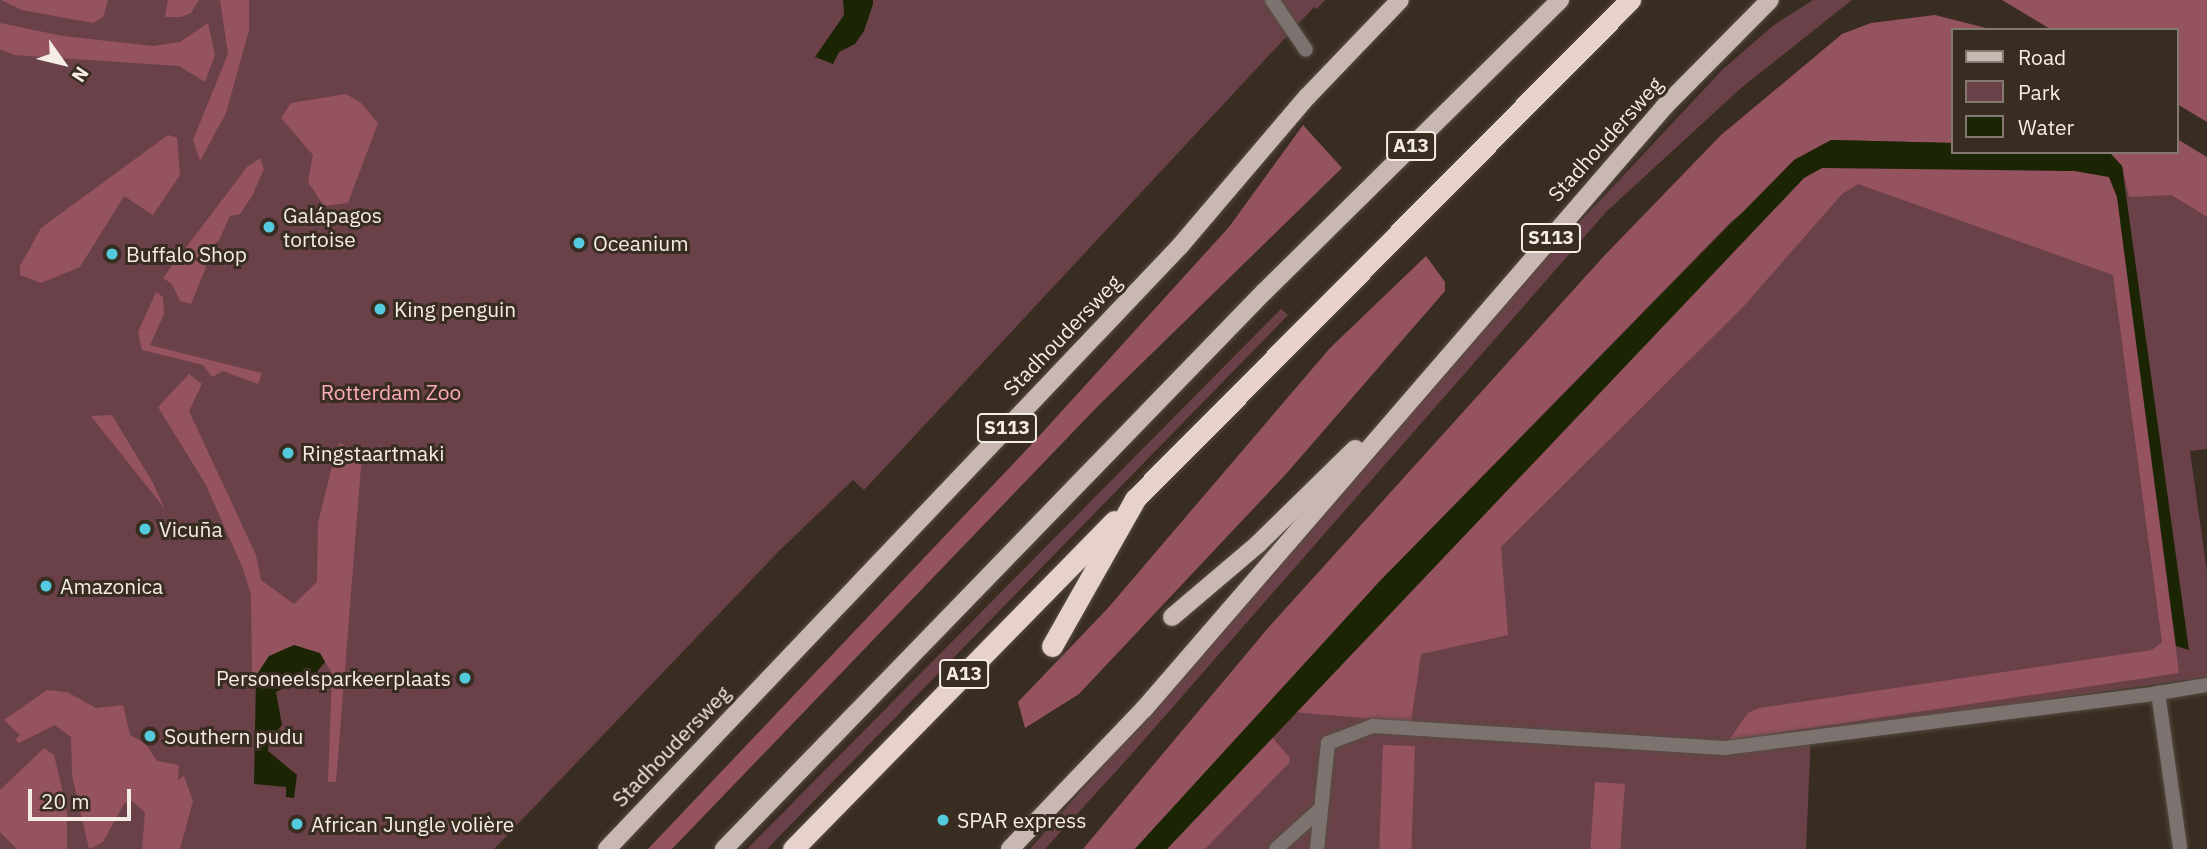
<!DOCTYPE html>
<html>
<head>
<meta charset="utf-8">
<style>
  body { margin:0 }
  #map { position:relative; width:2207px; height:849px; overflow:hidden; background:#392d22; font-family:"IBM Plex Sans",sans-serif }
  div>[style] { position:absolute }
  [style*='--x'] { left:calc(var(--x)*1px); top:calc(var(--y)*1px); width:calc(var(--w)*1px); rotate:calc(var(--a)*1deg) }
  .green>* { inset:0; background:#6b4149 }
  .forest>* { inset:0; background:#95525f; transform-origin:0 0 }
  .water>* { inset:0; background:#1b2403 }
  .roads { filter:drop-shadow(0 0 2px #574c41) drop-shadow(0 0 2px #574c41) }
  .pedestrian>* { height:14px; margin:-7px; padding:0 7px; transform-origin:7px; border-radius:7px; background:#7c7371 }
  .minor>* { height:14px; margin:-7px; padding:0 7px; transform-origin:7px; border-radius:7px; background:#7c7371 }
  .primary>* { height:18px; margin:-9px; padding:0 9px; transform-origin:9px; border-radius:9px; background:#c8b7b2 }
  .motorway>* { height:21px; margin:-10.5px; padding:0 10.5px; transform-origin:10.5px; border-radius:10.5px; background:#e7d1cb }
  .dots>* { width:19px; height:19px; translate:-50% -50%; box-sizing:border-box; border:4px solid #392d22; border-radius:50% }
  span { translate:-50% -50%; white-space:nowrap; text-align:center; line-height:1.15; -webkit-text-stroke:6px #392d22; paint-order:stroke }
  .shield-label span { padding:2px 5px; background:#392d22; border:2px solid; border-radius:5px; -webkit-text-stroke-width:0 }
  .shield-label { font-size:19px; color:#f4ece5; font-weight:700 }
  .street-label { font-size:21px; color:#f4ece5 }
  .poi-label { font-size:21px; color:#f4ece5 }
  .left { translate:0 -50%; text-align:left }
  .right { translate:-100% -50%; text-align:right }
  .park-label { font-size:21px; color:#fdacba }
  .legend { position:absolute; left:1951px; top:28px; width:228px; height:126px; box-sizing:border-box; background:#392d22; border:2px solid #847970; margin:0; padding:9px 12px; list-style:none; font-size:21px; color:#f4ece5 }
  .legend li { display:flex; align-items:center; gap:14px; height:35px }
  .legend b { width:35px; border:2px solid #847970 }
  .north { position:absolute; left:28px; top:28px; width:70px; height:70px; -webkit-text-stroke:5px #392d22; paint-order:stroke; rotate:124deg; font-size:19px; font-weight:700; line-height:28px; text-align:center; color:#f4ece5 }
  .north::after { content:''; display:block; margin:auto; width:24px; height:32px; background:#f4ece5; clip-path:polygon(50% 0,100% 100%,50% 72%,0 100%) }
  .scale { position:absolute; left:28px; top:789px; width:103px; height:32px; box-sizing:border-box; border:4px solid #f4ece5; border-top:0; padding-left:9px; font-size:21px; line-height:24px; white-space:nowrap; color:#f4ece5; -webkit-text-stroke:5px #392d22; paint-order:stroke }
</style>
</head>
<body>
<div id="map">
  <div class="green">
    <i style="clip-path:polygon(0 0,1325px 0,1317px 9px,1314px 7px,864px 490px,853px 480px,780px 550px,494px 849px,0 849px)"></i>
    <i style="clip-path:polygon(1813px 0,1852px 0,1741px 88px,1606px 212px,1129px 757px,1045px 849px,1030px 849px,1549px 255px,1723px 69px,1774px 25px)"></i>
    <i style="clip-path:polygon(1901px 149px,2150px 174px,2171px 195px,2207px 217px,2207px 449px,2190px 451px,2207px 572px,2207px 677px,1811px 733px,1806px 849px,1141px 849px,1765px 205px)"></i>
    <i style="clip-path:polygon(1281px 309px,1288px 315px,767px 849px,747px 849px)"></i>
  </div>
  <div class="forest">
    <i style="clip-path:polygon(1px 0,108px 0,103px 17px,93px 23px,22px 10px)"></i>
    <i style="clip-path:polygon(168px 0,199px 0,191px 13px,181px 17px,165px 17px)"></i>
    <i style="clip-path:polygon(220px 0,249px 0,249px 30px,226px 113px,200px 161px,193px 140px,228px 54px)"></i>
    <i style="clip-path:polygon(2002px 0,2207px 0,2207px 122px,2177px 104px,2177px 30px,2052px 30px)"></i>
    <i style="clip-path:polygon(1935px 15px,1994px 30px,1953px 30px,1953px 143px,1831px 140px,1731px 222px,1380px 581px,1135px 849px,1083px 849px,1268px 628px,1604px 256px,1721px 135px,1842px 34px,1871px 23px)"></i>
    <i style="clip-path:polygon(0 23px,63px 36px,153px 46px,180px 42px,208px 23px,215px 55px,205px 82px,179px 66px,14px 55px,0 49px)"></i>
    <i style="clip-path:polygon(346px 94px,360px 102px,378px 123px,348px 203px,324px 206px,308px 182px,313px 155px,281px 118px,291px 103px)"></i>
    <i style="clip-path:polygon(1303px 125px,1342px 168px,1099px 405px,672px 849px,648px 849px,1031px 445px,1229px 227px)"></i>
    <i style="clip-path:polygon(168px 135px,177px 138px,180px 175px,153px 215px,124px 196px,80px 267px,41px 283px,20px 275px,20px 266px,41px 228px)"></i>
    <i style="clip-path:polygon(2177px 139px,2207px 157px,2207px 217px,2171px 195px,2129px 197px,2122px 166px,2109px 152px,2177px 152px)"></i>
    <i style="clip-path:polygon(260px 158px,264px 169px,252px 196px,240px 214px,230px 216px,219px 240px,201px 258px,206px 267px,191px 304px,180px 301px,172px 284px,163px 278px,247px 167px)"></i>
    <i style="clip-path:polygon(1842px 166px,2075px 171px,2109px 177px,2117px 197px,2179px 673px,1729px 740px,1748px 713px,1759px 708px,2152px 650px,2162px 642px,2113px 275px,1858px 184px,1842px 194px,1743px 307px,1501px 547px,1508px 635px,1421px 654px,1411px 722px,1293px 712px,1804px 177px,1822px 168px)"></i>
    <i style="clip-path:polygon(1426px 256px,1445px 282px,1445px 291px,1286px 474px,1079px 694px,1025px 728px,1018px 702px,1108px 608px,1330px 348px)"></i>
    <i style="clip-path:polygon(156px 292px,163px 297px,164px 314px,150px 345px,262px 373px,258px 384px,223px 371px,212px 377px,203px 365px,142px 350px,138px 332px)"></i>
    <i style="clip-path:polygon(189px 374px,202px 384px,189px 411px,256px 555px,261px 580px,294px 604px,317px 582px,318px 523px,335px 454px,340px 443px,362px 454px,336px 782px,328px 782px,332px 673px,320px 653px,269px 656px,256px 676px,252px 674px,251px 595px,243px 569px,206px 485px,158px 407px)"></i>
    <i style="clip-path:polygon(112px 415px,153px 483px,165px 509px,91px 416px)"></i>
    <i style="clip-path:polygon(47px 690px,67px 692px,96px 708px,123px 705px,130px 735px,145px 743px,157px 761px,179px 765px,178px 780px,184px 776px,193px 801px,180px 849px,142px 849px,145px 812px,132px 801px,124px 804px,103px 842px,89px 849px,72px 775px,71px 737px,55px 725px,19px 743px,15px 740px,20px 735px,4px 720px)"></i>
    <i style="clip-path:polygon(1271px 736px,1290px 758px,1289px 763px,1205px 849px,1167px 849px)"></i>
    <i style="left:1383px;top:745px;width:32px;height:104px;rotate:2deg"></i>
    <i style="clip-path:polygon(44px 748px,54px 755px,60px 780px,67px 814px,67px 849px,17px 849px,0 832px,0 790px)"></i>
    <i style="left:1595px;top:782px;width:30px;height:67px;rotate:4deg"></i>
  </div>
  <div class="water">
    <i style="clip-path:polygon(843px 0,873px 0,873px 4px,864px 31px,855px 44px,839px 52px,833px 64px,815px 57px,844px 15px)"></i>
    <i style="clip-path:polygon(1831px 140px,1953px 143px,1953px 152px,2109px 152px,2122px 166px,2189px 650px,2176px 646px,2117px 197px,2109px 177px,2075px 171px,1822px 168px,1804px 178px,1167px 849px,1135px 849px,1380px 581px,1794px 160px)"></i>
    <i style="clip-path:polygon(294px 645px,320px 653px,325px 662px,303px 689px,291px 685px,276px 692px,282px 725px,269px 741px,268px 751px,297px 775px,294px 798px,286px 797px,286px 787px,254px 784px,256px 676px,269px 656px)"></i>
  </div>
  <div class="roads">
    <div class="pedestrian">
      <i style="--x:1272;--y:0;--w:60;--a:55.8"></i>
    </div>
    <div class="minor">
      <i style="--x:2180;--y:847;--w:156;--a:-98.1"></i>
      <i style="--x:2158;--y:693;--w:50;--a:-9.3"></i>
      <i style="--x:1276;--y:849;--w:57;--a:-42.1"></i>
      <i style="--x:1317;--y:849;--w:107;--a:-84.1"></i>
      <i style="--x:1328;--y:743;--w:48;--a:-20.7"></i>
      <i style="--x:1373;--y:726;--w:353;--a:3.6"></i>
      <i style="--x:1725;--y:748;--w:436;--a:-7.2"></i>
    </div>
    <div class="primary">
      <i style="--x:1172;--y:617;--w:113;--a:-40.3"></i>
      <i style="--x:1258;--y:544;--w:136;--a:-44.4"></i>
      <i style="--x:607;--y:849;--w:832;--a:-46.46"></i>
      <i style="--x:1180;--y:246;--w:196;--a:-49.6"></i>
      <i style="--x:1307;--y:97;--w:134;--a:-46.2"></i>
      <i style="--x:724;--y:849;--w:776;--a:-45.89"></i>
      <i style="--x:1264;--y:292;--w:416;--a:-44.6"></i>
      <i style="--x:1010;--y:849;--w:194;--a:-46.3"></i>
      <i style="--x:1144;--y:709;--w:797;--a:-49.17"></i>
      <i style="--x:1665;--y:106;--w:149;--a:-45.3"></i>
    </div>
    <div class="motorway">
      <i style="--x:1052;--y:646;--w:169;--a:-60.5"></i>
      <i style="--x:1135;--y:499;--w:703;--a:-45.23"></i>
      <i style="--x:793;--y:849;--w:459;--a:-45.6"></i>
    </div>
  </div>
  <div class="dots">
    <i style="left:269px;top:227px;background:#54cadd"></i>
    <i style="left:579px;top:243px;background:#54cadd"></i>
    <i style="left:112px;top:254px;background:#54cadd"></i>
    <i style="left:380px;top:309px;background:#54cadd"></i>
    <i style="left:288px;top:453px;background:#54cadd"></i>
    <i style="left:145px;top:529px;background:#54cadd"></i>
    <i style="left:46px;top:586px;background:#54cadd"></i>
    <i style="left:465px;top:678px;background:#54cadd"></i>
    <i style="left:150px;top:736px;background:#54cadd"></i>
    <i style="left:943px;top:820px;background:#54cadd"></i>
    <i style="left:297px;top:824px;background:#54cadd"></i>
  </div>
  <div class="shield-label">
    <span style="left:1411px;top:146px">A13</span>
    <span style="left:1551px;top:238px">S113</span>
    <span style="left:1007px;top:428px">S113</span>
    <span style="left:964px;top:674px">A13</span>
  </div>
  <div class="street-label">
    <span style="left:1605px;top:139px;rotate:-48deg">Stadhoudersweg</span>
    <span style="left:1062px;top:335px;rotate:-46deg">Stadhoudersweg</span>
    <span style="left:671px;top:746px;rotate:-46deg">Stadhoudersweg</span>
  </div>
  <div class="poi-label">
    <span class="left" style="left:283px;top:227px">Galápagos<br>tortoise</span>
    <span class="left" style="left:593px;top:243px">Oceanium</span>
    <span class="left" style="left:126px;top:254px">Buffalo Shop</span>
    <span class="left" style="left:394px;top:309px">King penguin</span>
    <span class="left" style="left:302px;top:453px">Ringstaartmaki</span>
    <span class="left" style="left:159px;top:529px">Vicuña</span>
    <span class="left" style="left:60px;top:586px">Amazonica</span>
    <span class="right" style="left:451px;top:678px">Personeelsparkeerplaats</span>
    <span class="left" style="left:164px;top:736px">Southern pudu</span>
    <span class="left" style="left:957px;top:820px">SPAR express</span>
    <span class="left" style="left:311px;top:824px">African Jungle volière</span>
  </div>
  <div class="park-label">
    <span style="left:391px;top:392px">Rotterdam Zoo</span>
  </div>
  <ul class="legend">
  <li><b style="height:9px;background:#c8b7b2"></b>Road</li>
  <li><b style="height:19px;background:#6b4149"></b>Park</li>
  <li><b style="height:19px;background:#1b2403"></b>Water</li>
  </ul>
  <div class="north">N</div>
  <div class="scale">20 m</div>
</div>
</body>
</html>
